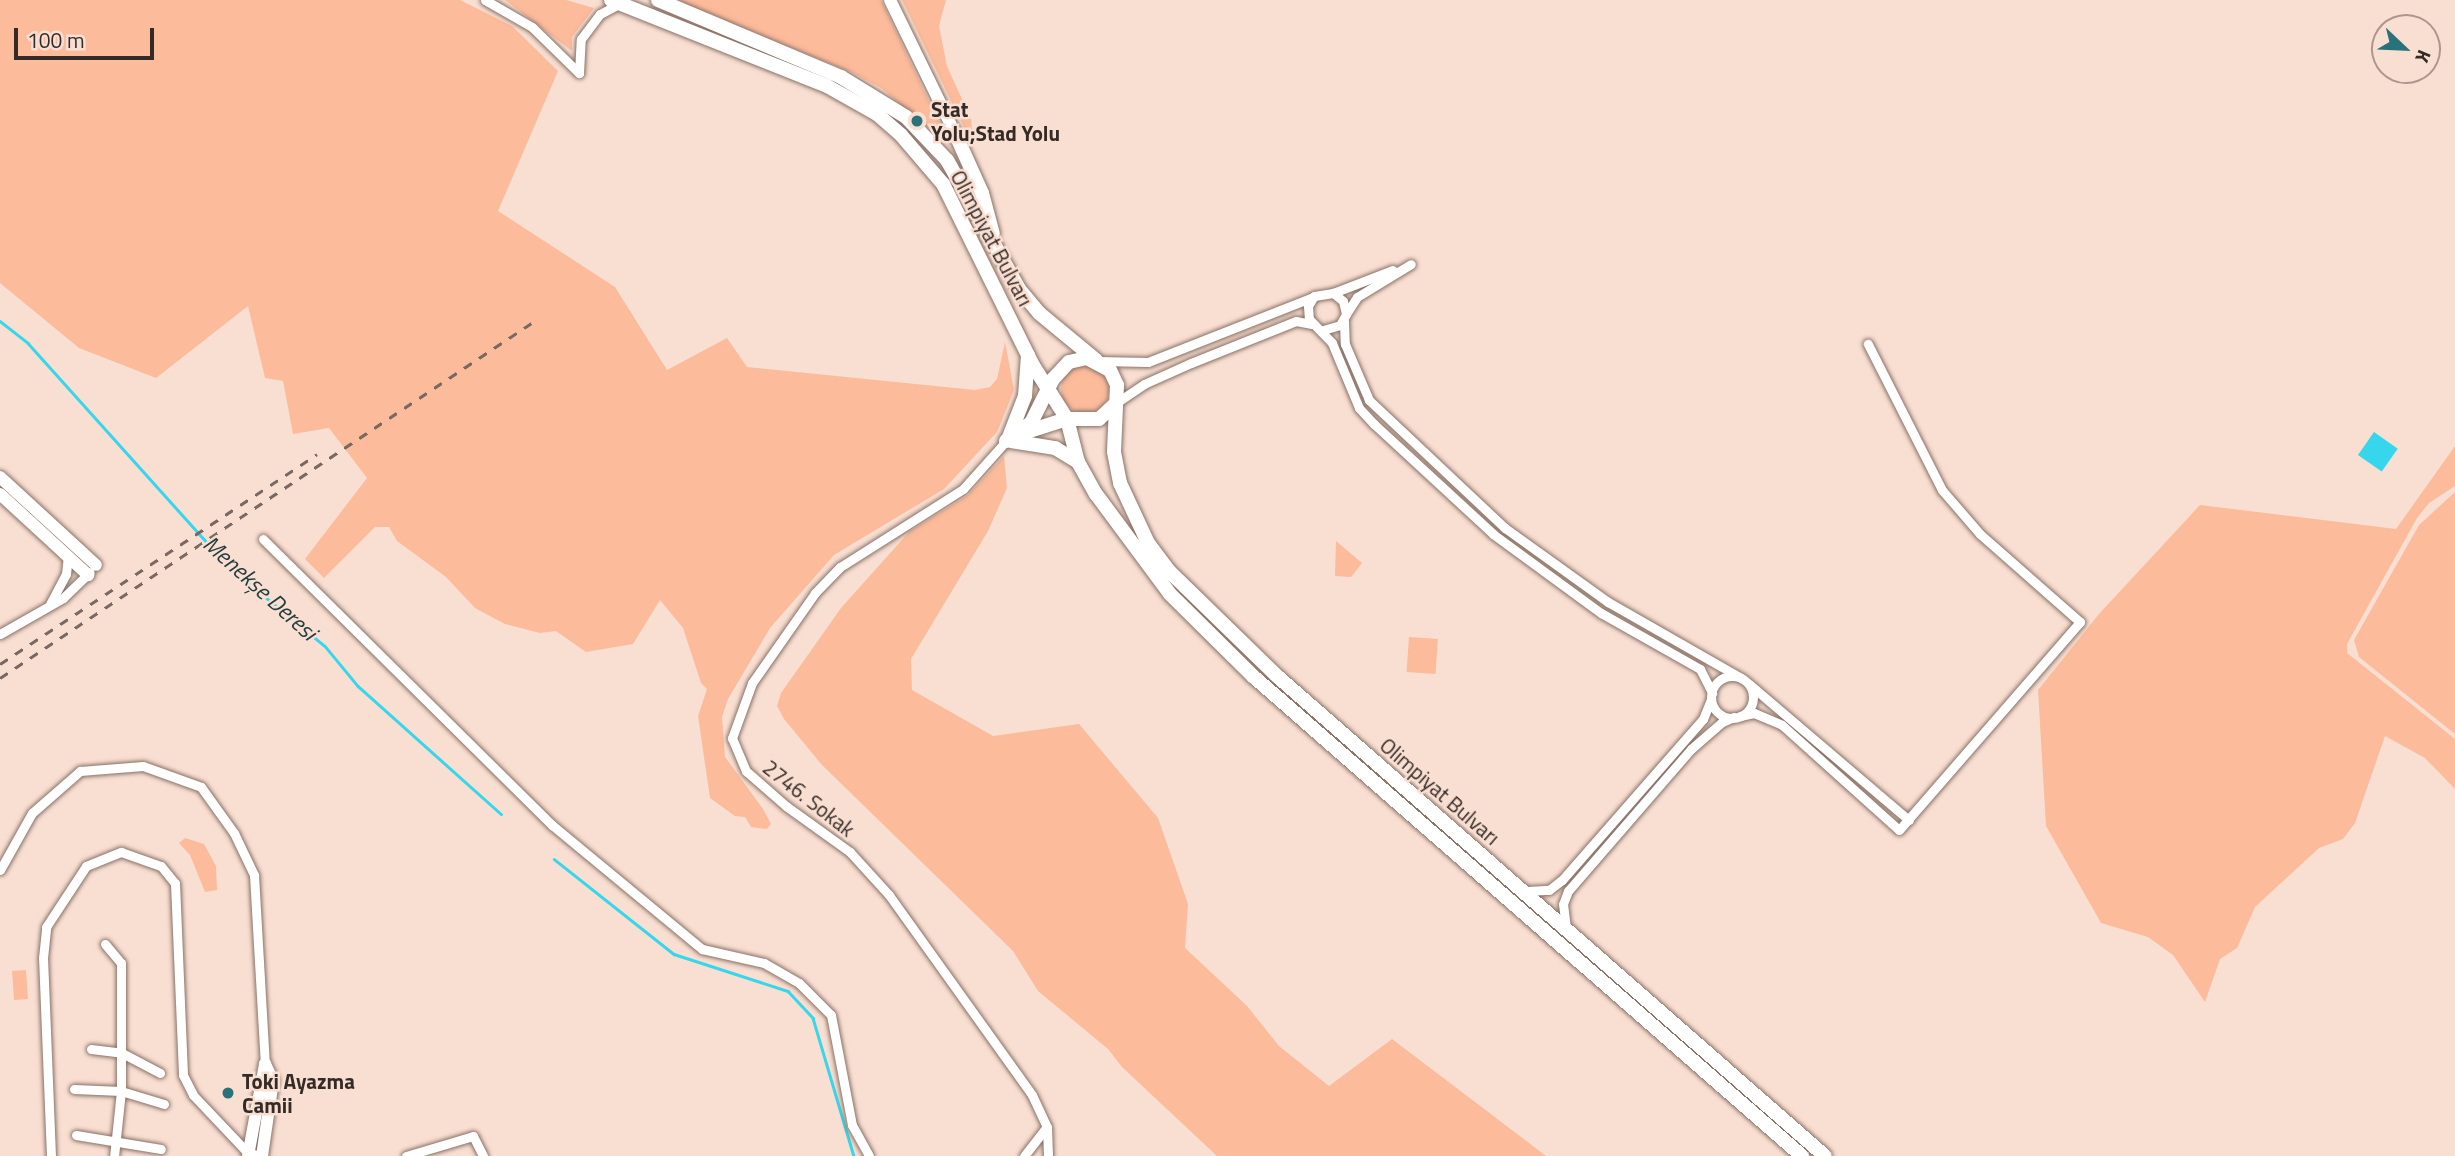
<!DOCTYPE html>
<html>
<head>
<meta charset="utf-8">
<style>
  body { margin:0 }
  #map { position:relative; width:2455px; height:1156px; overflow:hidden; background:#f9dfd2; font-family:"Titillium Web",sans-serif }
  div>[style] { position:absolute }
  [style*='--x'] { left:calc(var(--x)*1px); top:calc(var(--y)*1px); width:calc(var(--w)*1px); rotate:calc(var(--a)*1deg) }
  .green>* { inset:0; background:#fcbb9b; transform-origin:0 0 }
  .round { border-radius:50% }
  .water>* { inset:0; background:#36d7ec; transform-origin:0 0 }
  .stream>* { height:2.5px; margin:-1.25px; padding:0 1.25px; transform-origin:1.25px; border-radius:1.25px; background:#36d7ec }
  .roads { filter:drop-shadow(0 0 2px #897166) drop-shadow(0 0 2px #897166) }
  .minor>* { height:9px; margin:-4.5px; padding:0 4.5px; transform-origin:4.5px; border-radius:4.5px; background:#fff }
  .minor>.ring { margin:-4.5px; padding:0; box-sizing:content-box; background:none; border:9px solid #fff; border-radius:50% }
  .tertiary>* { height:12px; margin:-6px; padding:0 6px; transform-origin:6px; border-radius:6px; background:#fff }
  .primary>* { height:14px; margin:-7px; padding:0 7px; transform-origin:7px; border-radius:7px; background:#fff }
  .rail>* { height:2.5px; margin-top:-1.25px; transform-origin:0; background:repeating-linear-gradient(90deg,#786861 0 9px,transparent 0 18px) }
  .dots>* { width:19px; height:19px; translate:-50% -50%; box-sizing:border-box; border:4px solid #f9dfd2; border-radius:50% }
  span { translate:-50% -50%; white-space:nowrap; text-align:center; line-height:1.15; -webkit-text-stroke:5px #f9dfd2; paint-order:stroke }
  .poi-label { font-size:21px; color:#352b26; font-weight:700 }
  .left { translate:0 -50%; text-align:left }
  .street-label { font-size:21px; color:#352b26 }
  .water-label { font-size:23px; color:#233c40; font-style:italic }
  .north { position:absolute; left:2371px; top:14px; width:70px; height:70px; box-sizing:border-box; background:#f9dfd2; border:2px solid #ab978d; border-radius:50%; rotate:113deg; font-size:19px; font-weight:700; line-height:28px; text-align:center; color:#352b26 }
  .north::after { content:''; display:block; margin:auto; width:24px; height:32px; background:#29727c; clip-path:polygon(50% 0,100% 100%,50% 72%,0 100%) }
  .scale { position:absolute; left:14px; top:28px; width:140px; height:32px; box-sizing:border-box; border:4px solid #352b26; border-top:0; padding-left:9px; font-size:21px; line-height:24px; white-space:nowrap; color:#352b26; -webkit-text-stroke:5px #f9dfd2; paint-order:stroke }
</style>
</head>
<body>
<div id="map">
  <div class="green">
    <i style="clip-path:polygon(0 0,460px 0,512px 26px,558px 71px,498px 211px,615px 287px,667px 370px,727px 338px,747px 367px,975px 390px,990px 387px,997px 379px,1005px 342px,1014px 390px,997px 432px,944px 489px,834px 555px,770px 628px,728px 699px,722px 717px,725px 757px,763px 809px,771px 824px,767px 829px,751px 827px,745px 817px,735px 816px,710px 798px,698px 716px,707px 689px,701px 683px,683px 628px,660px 600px,633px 644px,586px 652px,556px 631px,540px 633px,505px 624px,475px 608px,446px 577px,397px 541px,389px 527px,375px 527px,324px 578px,305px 559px,367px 478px,329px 428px,293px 434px,283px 381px,265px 378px,248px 306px,156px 378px,79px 348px,0 283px)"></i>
    <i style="clip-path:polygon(505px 0,566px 0,594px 8px,572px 37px,572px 51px)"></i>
    <i style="clip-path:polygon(677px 0,881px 0,945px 135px,938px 136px,881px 88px,851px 72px)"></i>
    <i style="clip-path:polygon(902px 0,946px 0,939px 26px,947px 66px,971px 119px,974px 148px)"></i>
    <i class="round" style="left:1061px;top:365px;width:48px;height:48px"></i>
    <i style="clip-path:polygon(2455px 446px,2455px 486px,2429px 503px,2417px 518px,2347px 644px,2347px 653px,2455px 739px,2455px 789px,2425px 758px,2385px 736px,2355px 823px,2343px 839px,2319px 848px,2255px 907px,2237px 948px,2220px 959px,2205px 1002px,2173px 955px,2148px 937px,2101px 923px,2046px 826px,2038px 690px,2099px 614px,2200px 505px,2396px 529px)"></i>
    <i style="clip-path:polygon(1004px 456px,1007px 488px,988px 531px,911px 659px,912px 690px,993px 736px,1079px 724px,1158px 818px,1188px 904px,1185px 948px,1247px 1006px,1279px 1046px,1329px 1086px,1392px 1039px,1546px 1156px,1217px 1156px,1122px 1067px,1108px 1049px,1038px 991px,1013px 951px,822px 765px,784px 719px,777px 706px,781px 693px,841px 608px,909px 532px,968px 495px)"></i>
    <i style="clip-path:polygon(2455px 492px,2455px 734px,2359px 657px,2354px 640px,2419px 525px)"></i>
    <i style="clip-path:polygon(1336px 541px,1362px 563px,1351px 577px,1335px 576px)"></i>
    <i style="left:1409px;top:637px;width:29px;height:35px;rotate:4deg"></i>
    <i style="clip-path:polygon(185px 838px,204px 844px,216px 866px,217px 890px,205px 892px,190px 855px,179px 843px)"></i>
    <i style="left:26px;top:970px;width:29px;height:14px;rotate:86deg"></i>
  </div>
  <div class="water">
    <i style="left:2374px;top:432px;width:29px;height:28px;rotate:35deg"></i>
  </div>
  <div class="stream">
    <i style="--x:0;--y:321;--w:36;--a:38"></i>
    <i style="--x:28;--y:343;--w:301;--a:48.1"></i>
    <i style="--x:229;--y:567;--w:124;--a:39.5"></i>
    <i style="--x:325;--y:646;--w:52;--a:50.5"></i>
    <i style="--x:358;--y:686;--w:192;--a:41.8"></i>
    <i style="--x:554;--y:859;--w:153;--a:38.4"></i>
    <i style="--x:674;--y:954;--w:120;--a:18"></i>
    <i style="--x:788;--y:991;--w:37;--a:47"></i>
    <i style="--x:813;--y:1018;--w:144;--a:73.5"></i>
  </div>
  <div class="roads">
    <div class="minor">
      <i style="--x:485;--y:0;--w:54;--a:29.9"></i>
      <i style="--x:532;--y:27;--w:66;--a:44.4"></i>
      <i style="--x:579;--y:73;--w:34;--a:-87"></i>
      <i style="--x:581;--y:39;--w:31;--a:-53"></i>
      <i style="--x:600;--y:14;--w:24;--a:-28"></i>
      <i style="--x:1333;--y:293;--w:64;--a:-21"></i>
      <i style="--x:1346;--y:314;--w:20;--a:-57"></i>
      <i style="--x:1357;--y:297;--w:63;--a:-31.4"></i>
      <i style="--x:1344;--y:321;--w:23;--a:88"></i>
      <i style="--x:1345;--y:344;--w:61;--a:66.8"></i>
      <i style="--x:1369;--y:400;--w:187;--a:43.3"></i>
      <i style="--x:1505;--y:528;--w:127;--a:35.7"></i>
      <i style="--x:1608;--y:602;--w:153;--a:29.7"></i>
      <i style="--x:1323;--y:330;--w:18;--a:-16"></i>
      <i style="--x:1340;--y:325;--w:13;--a:-61"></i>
      <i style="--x:1346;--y:314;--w:13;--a:-103"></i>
      <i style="--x:1343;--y:301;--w:13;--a:-141"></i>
      <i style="--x:1333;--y:293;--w:19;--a:171"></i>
      <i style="--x:1314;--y:296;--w:12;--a:121"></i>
      <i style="--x:1308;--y:306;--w:13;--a:86"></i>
      <i style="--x:1309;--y:319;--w:33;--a:46"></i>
      <i style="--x:1332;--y:343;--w:70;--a:67.4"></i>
      <i style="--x:1359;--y:408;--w:22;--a:47"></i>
      <i style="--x:1374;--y:424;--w:162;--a:42.7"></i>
      <i style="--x:1493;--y:534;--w:134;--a:36.2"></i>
      <i style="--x:1601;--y:613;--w:114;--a:29.5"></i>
      <i style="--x:1700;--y:669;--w:27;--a:63"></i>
      <i style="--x:1098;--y:361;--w:50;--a:1.1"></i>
      <i style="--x:1148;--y:362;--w:177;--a:-21.5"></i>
      <i style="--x:1116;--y:403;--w:34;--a:-34"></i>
      <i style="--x:1144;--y:384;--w:51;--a:-24.1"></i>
      <i style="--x:1191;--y:363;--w:113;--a:-21.8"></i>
      <i style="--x:1296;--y:321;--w:16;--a:11"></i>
      <i style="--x:1006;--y:441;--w:64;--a:131.9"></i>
      <i style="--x:963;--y:489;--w:146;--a:147.6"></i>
      <i style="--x:840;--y:567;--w:36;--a:134"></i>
      <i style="--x:815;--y:593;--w:110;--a:125"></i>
      <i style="--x:752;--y:683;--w:59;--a:110"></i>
      <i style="--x:732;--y:738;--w:36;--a:67"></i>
      <i style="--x:746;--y:771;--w:53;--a:41.2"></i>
      <i style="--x:786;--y:806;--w:79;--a:35.7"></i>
      <i style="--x:850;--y:852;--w:58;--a:47.8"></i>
      <i style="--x:889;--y:895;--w:246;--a:54.4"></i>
      <i style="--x:1032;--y:1095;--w:35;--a:65"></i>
      <i style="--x:1047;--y:1127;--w:29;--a:88"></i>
      <i style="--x:263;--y:539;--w:407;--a:44.7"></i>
      <i style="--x:552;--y:825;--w:195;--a:39.6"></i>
      <i style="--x:702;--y:949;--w:64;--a:12.7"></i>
      <i style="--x:764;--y:963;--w:40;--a:29.7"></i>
      <i style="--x:799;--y:983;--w:45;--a:45"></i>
      <i style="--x:831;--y:1015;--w:112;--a:79.2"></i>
      <i style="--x:852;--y:1125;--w:35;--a:61"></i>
      <i style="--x:50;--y:604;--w:34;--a:-62"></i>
      <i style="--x:66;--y:574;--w:18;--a:-84"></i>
      <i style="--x:0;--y:634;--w:73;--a:-29.7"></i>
      <i style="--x:63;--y:598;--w:37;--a:-44"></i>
      <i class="ring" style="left:1711px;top:676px;width:33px;height:33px"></i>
      <i style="--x:1749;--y:684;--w:210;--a:40.4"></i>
      <i style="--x:1740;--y:716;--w:14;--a:-12"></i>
      <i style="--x:1754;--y:713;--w:30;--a:23"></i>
      <i style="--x:1782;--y:725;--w:157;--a:41.9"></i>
      <i style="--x:1899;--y:830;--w:276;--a:-49"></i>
      <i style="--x:2080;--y:622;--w:133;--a:-138.7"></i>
      <i style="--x:1980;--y:534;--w:58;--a:-130.8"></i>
      <i style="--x:1942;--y:490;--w:164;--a:-116.9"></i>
      <i style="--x:0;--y:870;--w:65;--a:-60.7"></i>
      <i style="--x:32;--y:813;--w:64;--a:-41.2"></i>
      <i style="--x:80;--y:771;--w:63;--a:-4.5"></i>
      <i style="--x:143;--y:766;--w:62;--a:19.9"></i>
      <i style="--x:201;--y:787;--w:57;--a:54.3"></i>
      <i style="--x:234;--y:833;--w:47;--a:64.5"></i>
      <i style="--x:254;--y:875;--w:189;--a:86.7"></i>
      <i style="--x:1527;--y:891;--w:22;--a:-3"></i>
      <i style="--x:1549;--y:890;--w:16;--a:-38"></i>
      <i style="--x:1562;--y:880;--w:214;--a:-48.8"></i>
      <i style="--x:1703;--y:719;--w:22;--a:-68"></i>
      <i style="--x:1566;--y:928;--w:24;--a:-97"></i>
      <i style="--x:1563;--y:904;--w:14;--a:-69"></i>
      <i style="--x:1568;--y:891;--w:188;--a:-49.1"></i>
      <i style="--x:1691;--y:749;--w:41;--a:-41.1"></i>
      <i style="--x:1722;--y:722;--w:13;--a:-23"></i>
      <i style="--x:105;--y:944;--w:25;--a:50"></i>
      <i style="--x:121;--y:963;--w:128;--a:90"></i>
      <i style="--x:121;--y:1091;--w:65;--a:96.1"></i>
      <i style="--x:91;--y:1049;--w:31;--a:7"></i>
      <i style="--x:122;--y:1053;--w:43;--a:27.8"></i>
      <i style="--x:74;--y:1089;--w:47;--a:2.4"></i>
      <i style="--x:121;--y:1091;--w:45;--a:16.8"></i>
      <i style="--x:76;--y:1135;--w:86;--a:9.4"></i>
      <i style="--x:51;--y:1156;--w:198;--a:-92.3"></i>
      <i style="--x:43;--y:958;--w:31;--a:-84"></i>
      <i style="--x:46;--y:927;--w:73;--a:-56.7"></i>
      <i style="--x:86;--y:866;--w:38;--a:-22"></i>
      <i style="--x:121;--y:852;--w:42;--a:19.3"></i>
      <i style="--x:161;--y:866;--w:22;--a:51"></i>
      <i style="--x:175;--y:883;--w:192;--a:87.6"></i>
      <i style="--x:183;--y:1075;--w:22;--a:63"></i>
      <i style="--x:193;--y:1095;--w:80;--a:46.5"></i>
      <i style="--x:248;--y:1153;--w:14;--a:12"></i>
      <i style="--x:406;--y:1156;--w:70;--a:-16.6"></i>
      <i style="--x:473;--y:1136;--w:22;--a:63"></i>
      <i style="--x:1024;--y:1156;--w:37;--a:-52"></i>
    </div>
    <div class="tertiary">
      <i style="--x:890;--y:0;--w:148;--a:64"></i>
      <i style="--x:0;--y:477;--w:130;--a:42.5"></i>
      <i style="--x:0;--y:494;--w:120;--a:42.6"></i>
      <i style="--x:248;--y:1156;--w:94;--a:-79.5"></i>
      <i style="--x:262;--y:1156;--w:76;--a:-81.7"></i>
      <i style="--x:273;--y:1081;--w:19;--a:-115"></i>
    </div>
    <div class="primary">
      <i style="--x:611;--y:0;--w:232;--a:21.7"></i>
      <i style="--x:827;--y:86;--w:57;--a:29.2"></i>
      <i style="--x:877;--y:114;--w:32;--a:41"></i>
      <i style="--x:901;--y:135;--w:65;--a:49.4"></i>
      <i style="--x:943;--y:184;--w:204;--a:63.6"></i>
      <i style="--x:1034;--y:367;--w:62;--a:57.6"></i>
      <i style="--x:658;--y:0;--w:199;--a:22.8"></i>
      <i style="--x:841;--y:77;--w:76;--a:31.6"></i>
      <i style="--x:906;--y:117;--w:59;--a:46.4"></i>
      <i style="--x:947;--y:160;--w:148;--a:60.8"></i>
      <i style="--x:1019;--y:289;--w:31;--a:50"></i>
      <i style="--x:1039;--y:313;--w:74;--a:39.5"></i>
      <i style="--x:955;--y:133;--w:66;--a:65.8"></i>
      <i style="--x:982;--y:193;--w:42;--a:75"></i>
      <i style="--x:1067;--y:419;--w:44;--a:75.7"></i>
      <i style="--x:1078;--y:462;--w:37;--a:61"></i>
      <i style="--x:1096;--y:494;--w:124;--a:53.5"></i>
      <i style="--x:1170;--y:594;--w:118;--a:44.7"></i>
      <i style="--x:1254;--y:677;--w:728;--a:41.16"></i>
      <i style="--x:1023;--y:433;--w:46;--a:-17.7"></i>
      <i style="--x:1067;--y:419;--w:32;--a:0"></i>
      <i style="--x:1099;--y:419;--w:23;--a:-43"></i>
      <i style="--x:1009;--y:437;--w:44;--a:-68.7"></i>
      <i style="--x:1025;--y:396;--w:41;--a:-85.8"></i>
      <i style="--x:1006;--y:441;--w:31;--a:-36"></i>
      <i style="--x:1031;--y:423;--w:49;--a:-63.4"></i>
      <i style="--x:1053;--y:379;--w:23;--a:-47"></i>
      <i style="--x:1069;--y:362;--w:18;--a:-13"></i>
      <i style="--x:1087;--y:358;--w:26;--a:28"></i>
      <i style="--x:1110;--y:370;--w:17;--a:65"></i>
      <i style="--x:1117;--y:385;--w:67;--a:92.6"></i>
      <i style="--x:1114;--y:452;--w:32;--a:79"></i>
      <i style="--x:1120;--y:483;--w:66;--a:65"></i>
      <i style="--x:1148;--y:543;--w:38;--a:53"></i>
      <i style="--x:1171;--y:573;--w:148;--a:44.2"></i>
      <i style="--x:1277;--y:676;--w:728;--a:41.22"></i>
      <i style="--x:1011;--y:441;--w:45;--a:9"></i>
      <i style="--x:1055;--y:448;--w:27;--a:31"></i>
    </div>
  </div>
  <div class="rail">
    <i style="--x:0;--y:664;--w:380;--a:-33.5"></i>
    <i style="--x:0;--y:678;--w:641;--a:-33.74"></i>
  </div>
  <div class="dots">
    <i style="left:917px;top:121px;background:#29727c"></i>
    <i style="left:228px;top:1093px;background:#29727c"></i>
  </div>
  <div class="poi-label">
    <span class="left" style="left:931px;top:121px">Stat<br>Yolu;Stad Yolu</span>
    <span class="left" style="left:242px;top:1093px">Toki Ayazma<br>Camii</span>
  </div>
  <div class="street-label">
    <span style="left:992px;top:238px;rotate:62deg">Olimpiyat Bulvarı</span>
    <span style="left:1440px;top:791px;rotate:41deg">Olimpiyat Bulvarı</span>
    <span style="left:809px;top:798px;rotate:38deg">2746. Sokak</span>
  </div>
  <div class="water-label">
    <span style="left:260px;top:588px;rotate:42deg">Menekşe Deresi</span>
  </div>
  <div class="north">K</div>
  <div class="scale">100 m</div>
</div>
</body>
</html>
